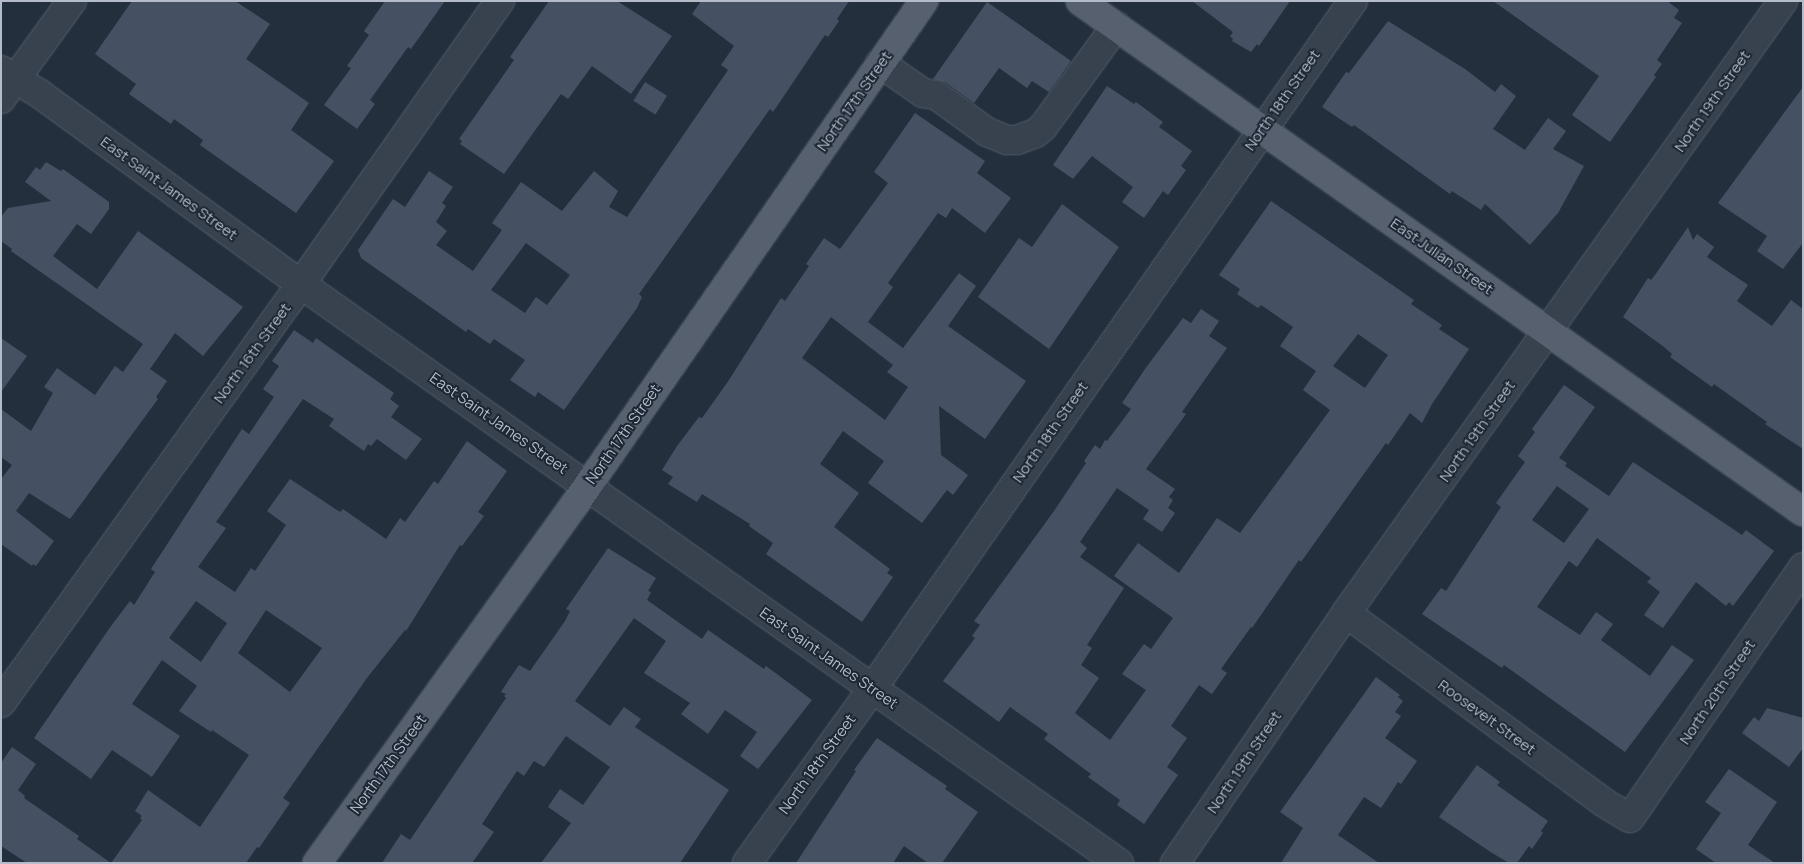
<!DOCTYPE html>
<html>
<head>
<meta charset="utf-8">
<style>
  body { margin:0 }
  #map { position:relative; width:1804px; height:864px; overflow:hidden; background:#242f3e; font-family:Manrope,sans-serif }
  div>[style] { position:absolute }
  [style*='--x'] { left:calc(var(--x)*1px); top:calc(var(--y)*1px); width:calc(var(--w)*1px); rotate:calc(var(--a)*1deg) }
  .building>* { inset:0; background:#455162; transform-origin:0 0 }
  .roads { filter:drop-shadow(0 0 1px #565f6c) drop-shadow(0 0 1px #565f6c) }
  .minor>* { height:28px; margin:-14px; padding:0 14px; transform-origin:14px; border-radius:14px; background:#38414e }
  .major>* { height:28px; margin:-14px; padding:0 14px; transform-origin:14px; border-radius:14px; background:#56606e }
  span { translate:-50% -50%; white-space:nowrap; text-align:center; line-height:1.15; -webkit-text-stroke:4px #1d2633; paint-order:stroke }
  .street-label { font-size:15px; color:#b4bcc9 }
  .frame { position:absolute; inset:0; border:2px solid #b4bcc9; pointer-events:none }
</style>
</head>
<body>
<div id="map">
  <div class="building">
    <i style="clip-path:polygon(132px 1px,235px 1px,270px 24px,246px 59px,309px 103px,291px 130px,334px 161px,296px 213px,200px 145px,203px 140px,174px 119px,171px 124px,129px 94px,136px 84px,95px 54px)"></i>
    <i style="clip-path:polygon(385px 1px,445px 1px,411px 49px,408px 47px,370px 100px,375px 104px,357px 129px,324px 105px,351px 68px,347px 66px,369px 35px,364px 31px)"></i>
    <i style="clip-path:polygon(549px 1px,617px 1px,672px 36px,631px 94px,592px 66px,568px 99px,561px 94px,504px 174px,460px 144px,462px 141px,459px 139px,514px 60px,510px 57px)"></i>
    <i style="clip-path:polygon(evenodd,701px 1px,849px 1px,837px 19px,839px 21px,828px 37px,825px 35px,773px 112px,770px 109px,639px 294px,642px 297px,637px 308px,564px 410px,538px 392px,535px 397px,510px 380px,525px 360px,494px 339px,490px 344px,468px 329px,466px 332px,361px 258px,358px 250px,393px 199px,405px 207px,429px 171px,453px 187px,442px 203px,446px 206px,436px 222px,447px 231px,436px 245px,473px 271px,502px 230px,492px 223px,521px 182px,562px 211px,594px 171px,618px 191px,609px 207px,627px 217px,728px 70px,721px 65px,734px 46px,692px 14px,701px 1px,526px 243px,570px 275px,547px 305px,536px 297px,525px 313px,491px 290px,526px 243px)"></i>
    <i style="clip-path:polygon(1192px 1px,1290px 1px,1259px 46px,1257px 44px,1251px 52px,1232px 41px,1233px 39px,1230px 36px,1233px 32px)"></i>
    <i style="clip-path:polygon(1493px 1px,1667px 1px,1679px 10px,1674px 18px,1682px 23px,1657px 60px,1662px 64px,1654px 75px,1656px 77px,1610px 142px,1572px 115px,1599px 76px)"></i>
    <i style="clip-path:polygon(987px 2px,1071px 61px,1049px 92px,1032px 81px,1027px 88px,999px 68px,974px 103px,945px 82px,933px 79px)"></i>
    <i style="clip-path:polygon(1388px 21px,1465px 69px,1495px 92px,1501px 84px,1516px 96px,1493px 129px,1525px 150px,1548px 118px,1566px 131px,1553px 149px,1584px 166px,1558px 213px,1530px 245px,1485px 204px,1481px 210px,1452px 191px,1450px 194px,1354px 125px,1352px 127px,1322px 107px,1346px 72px,1349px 73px)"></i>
    <i style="left:645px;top:82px;width:26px;height:22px;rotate:32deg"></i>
    <i style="clip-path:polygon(1107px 86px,1134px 104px,1136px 102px,1163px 122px,1159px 127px,1192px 151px,1181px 166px,1186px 170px,1168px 195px,1163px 191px,1144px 218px,1122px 202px,1133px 187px,1092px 156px,1073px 179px,1053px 165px)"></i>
    <i style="clip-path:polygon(1803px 87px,1803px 243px,1783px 269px,1757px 251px,1767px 236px,1718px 203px)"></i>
    <i style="clip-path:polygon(evenodd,915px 113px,985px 161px,977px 173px,1011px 198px,985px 233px,952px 208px,946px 218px,938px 213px,888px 283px,893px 287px,868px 322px,903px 348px,959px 273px,976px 286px,948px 326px,1026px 381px,985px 439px,939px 406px,941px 455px,968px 475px,953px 495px,947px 490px,922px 523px,868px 483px,884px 461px,843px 431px,820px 464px,859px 493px,834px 527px,890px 569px,887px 573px,893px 577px,862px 622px,766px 554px,773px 543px,749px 526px,750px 524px,702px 494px,697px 502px,668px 484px,673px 477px,662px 470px,677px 446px,699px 417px,702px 418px,729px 380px,781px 298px,785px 301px,809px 266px,806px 264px,824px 238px,840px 249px,888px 183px,874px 172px,915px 113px,831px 317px,893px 365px,887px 372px,908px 387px,885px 420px,802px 358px,831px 317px)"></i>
    <i style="clip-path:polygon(46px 162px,61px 171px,63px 169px,109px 202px,109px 209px,91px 234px,77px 224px,53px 256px,97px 289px,138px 231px,243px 307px,203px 356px,175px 333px,150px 369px,167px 381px,156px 397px,158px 399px,70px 519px,29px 493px,16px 511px,54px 541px,36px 566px,33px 564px,32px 566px,1px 544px,1px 479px,12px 465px,1px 457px,1px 409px,31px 431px,53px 393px,44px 387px,57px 368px,95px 395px,115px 366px,123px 372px,143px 344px,11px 251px,12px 249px,1px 241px,1px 217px,8px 208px,51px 201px,25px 182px,36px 167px,40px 170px)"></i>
    <i style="clip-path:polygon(evenodd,1271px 201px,1414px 300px,1411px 304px,1442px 325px,1439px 329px,1469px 349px,1432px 404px,1422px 423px,1410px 413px,1388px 445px,1386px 443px,1301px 562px,1299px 560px,1252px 628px,1251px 627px,1221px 669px,1227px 673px,1212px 694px,1199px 685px,1171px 726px,1187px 738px,1167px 767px,1178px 775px,1144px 824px,1117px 805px,1120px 800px,1088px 777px,1091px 774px,1044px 739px,1048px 734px,1010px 707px,999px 722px,943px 681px,975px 638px,972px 636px,980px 625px,974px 621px,1054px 511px,1086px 463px,1084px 461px,1095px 445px,1100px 449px,1105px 440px,1107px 441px,1131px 409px,1122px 403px,1145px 369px,1183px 318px,1191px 323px,1201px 309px,1219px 321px,1209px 336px,1227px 348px,1182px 412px,1186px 414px,1146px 469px,1175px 489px,1169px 497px,1173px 500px,1168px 508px,1175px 513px,1162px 532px,1143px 519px,1149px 510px,1117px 488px,1080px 542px,1087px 548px,1080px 557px,1124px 588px,1087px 645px,1092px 648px,1081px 665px,1099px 678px,1075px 713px,1110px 740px,1146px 690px,1122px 674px,1144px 644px,1151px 649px,1173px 618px,1114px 576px,1138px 543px,1179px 573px,1217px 518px,1240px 533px,1330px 410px,1303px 390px,1316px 371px,1280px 346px,1293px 327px,1261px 305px,1258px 308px,1237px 294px,1240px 289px,1219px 275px,1271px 201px,1358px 334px,1388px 355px,1365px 388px,1333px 366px,1358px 334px)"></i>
    <i style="clip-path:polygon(1062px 204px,1119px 247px,1049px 349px,978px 297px,1019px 238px,1032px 247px)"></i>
    <i style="clip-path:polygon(1688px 227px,1693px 240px,1697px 234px,1714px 247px,1707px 257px,1748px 285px,1737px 301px,1772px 326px,1791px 300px,1803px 309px,1803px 449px,1765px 424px,1767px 422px,1714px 384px,1712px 387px,1670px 357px,1672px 354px,1664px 347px,1623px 317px,1648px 278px,1651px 280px,1655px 275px)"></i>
    <i style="clip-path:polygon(evenodd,294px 330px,313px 343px,316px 338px,394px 393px,390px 399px,399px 406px,391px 417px,422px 439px,406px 460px,377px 439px,371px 446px,368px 444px,364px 451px,329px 426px,334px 419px,303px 399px,216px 522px,226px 528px,198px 567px,235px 592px,251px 568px,255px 571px,286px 525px,267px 511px,290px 479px,340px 512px,343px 509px,386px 539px,400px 518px,405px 522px,434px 481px,438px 484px,467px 441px,507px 471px,478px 512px,484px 516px,462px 546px,460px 545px,406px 631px,405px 630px,367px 678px,283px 798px,290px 803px,259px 848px,257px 847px,246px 863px,27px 863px,1px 846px,1px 763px,12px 747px,36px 764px,18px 790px,25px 796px,24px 798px,79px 836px,77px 839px,111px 863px,142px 820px,140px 818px,142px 816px,135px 811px,148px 790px,200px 827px,249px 755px,212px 730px,211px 732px,179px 711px,197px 686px,162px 660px,132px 704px,180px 736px,152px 777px,112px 750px,91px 779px,34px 738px,111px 626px,130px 601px,134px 605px,155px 572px,151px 569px,242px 429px,249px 434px,274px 397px,263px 389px,279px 366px,272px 361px,294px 330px,196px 601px,227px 623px,201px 662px,169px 638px,196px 601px,294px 330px,266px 610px,322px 648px,290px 692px,238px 653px,266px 610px)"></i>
    <i style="clip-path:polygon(1px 338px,27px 356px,1px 392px)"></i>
    <i style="clip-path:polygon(evenodd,1564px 385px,1595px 407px,1559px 458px,1567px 463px,1565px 466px,1609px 496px,1633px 462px,1742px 535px,1746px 530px,1774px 551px,1733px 606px,1729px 602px,1726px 606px,1696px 582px,1663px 628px,1644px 615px,1660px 592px,1647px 582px,1651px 578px,1597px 538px,1577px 567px,1569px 561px,1537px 607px,1580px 635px,1596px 612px,1613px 624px,1601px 640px,1650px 676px,1672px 645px,1694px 660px,1625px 752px,1504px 665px,1502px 668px,1422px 614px,1441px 588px,1446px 591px,1501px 507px,1496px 503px,1525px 462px,1518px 456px,1535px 432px,1532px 429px,1564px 385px,1557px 486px,1589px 509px,1564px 543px,1532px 520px,1557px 486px)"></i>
    <i style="clip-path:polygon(608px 548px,656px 578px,648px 591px,651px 592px,647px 600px,702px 639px,708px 630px,764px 669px,766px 666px,812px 700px,758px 769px,740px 756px,757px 732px,725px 710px,708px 734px,681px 714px,690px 703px,644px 673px,666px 641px,634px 618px,575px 701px,610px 726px,624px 707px,641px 719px,635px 727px,729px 790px,680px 863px,541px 863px,571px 823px,548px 807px,560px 789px,583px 805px,610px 767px,566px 736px,544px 767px,534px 761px,524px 776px,517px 771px,482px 824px,494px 832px,472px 863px,382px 863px,401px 834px,410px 840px,506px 698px,504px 696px,506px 694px,501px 692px,508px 681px,519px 665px,530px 671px,565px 621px,570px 611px,566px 609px)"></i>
    <i style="clip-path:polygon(1376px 677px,1400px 695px,1398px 697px,1403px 701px,1395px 712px,1401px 716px,1385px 738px,1417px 761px,1401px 784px,1398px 782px,1381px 808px,1364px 797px,1338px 835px,1379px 863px,1281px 863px,1303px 828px,1280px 812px)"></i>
    <i style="clip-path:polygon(1767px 708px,1803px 718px,1803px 748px,1789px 767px,1742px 733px,1754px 717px,1759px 721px)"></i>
    <i style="clip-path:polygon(877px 738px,947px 786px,945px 789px,978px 812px,942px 863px,928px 863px,904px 846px,893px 863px,796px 863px,856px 771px,854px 770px)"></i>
    <i style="clip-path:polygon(1477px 765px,1500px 782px,1497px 785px,1548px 821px,1541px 831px,1543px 833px,1532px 849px,1529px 846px,1517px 863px,1509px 863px,1489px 851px,1439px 817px)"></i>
    <i style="clip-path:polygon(1729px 769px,1777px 802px,1748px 845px,1775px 863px,1716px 863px,1696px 849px,1721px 813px,1705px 802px)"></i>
  </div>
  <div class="roads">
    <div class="minor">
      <i style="--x:880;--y:63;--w:52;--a:34.9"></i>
      <i style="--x:923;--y:93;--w:13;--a:9"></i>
      <i style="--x:936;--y:95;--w:63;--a:36"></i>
      <i style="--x:987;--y:132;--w:22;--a:22"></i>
      <i style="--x:1007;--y:140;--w:10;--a:0"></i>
      <i style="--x:1017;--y:140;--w:20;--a:-20"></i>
      <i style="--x:1036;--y:133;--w:9;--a:-41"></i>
      <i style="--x:1043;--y:127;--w:125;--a:-54.1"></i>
      <i style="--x:1;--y:70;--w:46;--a:31.6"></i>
      <i style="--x:40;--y:94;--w:323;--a:36.1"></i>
      <i style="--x:301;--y:284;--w:1002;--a:35.29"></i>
      <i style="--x:1;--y:99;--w:121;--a:-54.1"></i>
      <i style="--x:1346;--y:613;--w:319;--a:36.3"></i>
      <i style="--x:1603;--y:802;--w:31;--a:31"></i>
      <i style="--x:1630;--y:818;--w:305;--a:-55.4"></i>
      <i style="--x:1;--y:703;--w:495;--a:-54.4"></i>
      <i style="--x:289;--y:301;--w:367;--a:-54.9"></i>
      <i style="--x:747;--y:863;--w:214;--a:-54.3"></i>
      <i style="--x:872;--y:689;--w:839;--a:-55.04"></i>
      <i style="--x:1175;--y:863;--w:303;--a:-55.6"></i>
      <i style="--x:1346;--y:613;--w:752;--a:-54.47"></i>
    </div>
    <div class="major">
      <i style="--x:1080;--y:1;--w:885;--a:35.25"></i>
      <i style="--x:317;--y:863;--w:442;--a:-54.3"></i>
      <i style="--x:575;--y:504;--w:612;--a:-55.25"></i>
    </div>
  </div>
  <div class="street-label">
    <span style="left:1282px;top:100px;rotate:-55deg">North 18th Street</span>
    <span style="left:854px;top:101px;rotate:-55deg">North 17th Street</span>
    <span style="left:1712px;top:101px;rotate:-55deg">North 19th Street</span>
    <span style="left:169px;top:188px;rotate:36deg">East Saint James Street</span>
    <span style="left:1442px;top:256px;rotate:35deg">East Julian Street</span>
    <span style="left:252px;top:353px;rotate:-54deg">North 16th Street</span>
    <span style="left:499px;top:423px;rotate:35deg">East Saint James Street</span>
    <span style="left:1477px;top:431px;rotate:-55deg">North 19th Street</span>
    <span style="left:1050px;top:432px;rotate:-55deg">North 18th Street</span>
    <span style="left:623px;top:434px;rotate:-55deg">North 17th Street</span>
    <span style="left:829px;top:658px;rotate:35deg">East Saint James Street</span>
    <span style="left:1717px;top:692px;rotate:-56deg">North 20th Street</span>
    <span style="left:1487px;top:717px;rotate:36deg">Roosevelt Street</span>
    <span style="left:1244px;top:762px;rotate:-56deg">North 19th Street</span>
    <span style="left:388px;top:764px;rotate:-54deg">North 17th Street</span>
    <span style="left:817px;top:764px;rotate:-54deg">North 18th Street</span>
  </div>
  <div class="frame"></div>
</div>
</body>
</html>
